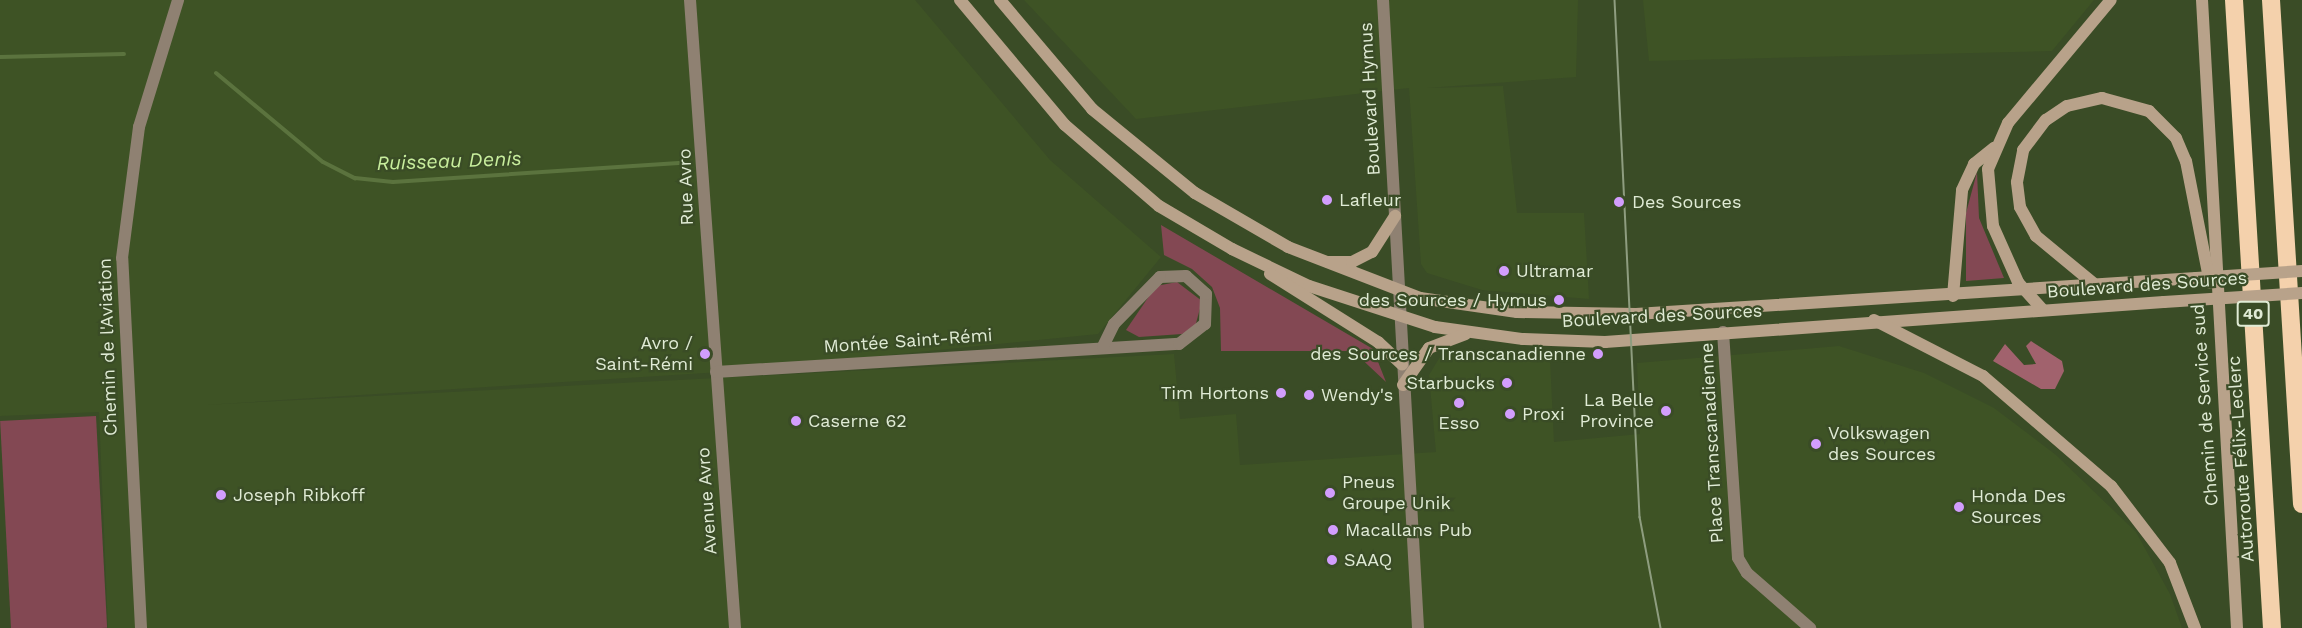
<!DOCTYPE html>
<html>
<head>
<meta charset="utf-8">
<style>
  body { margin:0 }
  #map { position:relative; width:2302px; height:628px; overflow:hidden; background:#3a4c26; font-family:"Work Sans",sans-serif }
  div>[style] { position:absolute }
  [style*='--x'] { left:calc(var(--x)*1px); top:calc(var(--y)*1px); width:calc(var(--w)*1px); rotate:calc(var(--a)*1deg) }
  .built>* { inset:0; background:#3e5325 }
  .green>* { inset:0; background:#834853; transform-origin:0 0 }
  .forest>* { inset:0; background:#a1626d }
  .stream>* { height:4px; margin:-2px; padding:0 2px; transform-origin:2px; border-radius:2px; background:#5b733e }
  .minor>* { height:12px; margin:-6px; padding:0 6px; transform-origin:6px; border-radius:6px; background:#8f8172 }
  .tertiary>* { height:12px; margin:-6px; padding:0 6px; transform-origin:6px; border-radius:6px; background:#8f8172 }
  .secondary>* { height:12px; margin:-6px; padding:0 6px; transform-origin:6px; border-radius:6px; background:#b8a28a }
  .motorway>* { height:18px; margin:-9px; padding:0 9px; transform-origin:9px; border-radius:9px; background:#f4d1ac }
  .tram>* { height:1.5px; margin:-0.75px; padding:0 0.75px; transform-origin:0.75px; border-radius:0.75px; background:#8e9d7f }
  .secondary-bridge>* { height:12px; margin:-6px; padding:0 6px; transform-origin:6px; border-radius:6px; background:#b8a28a }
  .dots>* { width:16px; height:16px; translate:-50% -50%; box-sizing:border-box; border:3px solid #3a4c26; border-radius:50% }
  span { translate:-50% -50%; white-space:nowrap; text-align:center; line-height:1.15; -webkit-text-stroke:4.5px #3a4c26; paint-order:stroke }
  .shield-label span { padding:2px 4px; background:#3a4c26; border:2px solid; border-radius:4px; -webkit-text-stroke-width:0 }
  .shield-label { font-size:16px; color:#e0ebd5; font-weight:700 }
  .street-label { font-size:18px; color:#e0ebd5 }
  .poi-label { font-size:18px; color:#e0ebd5 }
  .left { translate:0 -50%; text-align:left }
  .right { translate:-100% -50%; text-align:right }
  .water-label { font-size:20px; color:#c8ee9d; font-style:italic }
</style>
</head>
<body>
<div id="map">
  <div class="built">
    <i style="clip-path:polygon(0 0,915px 0,1050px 160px,1161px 257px,1098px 334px,721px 372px,204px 405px,1174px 354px,1180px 419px,1236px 414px,1240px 465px,1436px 452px,1429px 375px,1443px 352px,1550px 359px,1554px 442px,1640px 434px,1637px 363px,1839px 346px,1924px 373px,1994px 408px,2056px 455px,2136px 532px,2170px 594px,2182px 628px,108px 628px,99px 412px,0 416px)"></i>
    <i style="clip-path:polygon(1024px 0,1578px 0,1576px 77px,1427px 88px,1503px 86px,1517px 213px,1584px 213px,1589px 299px,1482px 290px,1427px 273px,1421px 264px,1409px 88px,1136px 119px)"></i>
    <i style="clip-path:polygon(1643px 0,2094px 0,2052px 51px,1649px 61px)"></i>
  </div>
  <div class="green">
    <i style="clip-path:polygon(1977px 172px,1979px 218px,2004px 278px,1966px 281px,1966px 213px)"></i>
    <i style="clip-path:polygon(1161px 225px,1373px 349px,1386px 382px,1353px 351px,1221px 351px,1220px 308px,1212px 287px,1192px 269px,1164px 255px)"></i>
    <i style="clip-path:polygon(1177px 282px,1202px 301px,1195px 327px,1182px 334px,1139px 337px,1126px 330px,1156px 286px)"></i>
    <i style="left:96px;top:416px;width:212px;height:96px;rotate:87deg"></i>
  </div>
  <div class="forest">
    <i style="clip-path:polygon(2031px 341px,2062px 361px,2064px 371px,2055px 389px,2041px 389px,1993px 361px,2005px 344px,2024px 365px,2036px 364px,2026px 346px)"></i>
  </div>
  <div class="stream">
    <i style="--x:0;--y:57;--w:124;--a:-1.4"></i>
    <i style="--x:216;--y:73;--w:139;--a:39.8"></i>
    <i style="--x:323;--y:162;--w:36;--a:27"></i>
    <i style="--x:355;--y:178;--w:38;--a:6"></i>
    <i style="--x:393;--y:182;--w:290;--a:-3.8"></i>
  </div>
  <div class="minor">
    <i style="--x:690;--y:0;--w:630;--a:85.9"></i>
    <i style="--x:1723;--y:332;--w:226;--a:86.2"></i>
    <i style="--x:1738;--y:558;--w:17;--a:59"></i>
    <i style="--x:1747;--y:573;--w:84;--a:41.1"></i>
    <i style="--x:716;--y:372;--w:464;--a:-3.5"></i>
    <i style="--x:1179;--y:344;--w:33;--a:-38"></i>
    <i style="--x:1205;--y:324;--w:30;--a:-88"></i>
    <i style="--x:1206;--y:294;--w:27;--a:-138"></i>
    <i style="--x:1186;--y:276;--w:26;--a:178"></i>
    <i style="--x:1160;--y:277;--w:66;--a:134.4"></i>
    <i style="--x:1114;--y:324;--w:25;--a:116"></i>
    <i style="--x:141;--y:628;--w:370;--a:-92.9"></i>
    <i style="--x:122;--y:258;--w:132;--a:-82.6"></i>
    <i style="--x:139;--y:127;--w:133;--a:-72.9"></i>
  </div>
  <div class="tertiary">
    <i style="--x:1383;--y:0;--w:629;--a:86.81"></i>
  </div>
  <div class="secondary">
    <i style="--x:960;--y:0;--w:163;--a:50"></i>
    <i style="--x:1065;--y:125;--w:124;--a:40.8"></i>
    <i style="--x:1159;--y:206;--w:85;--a:30.5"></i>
    <i style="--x:1232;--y:249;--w:85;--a:25.7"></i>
    <i style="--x:1309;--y:286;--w:133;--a:18"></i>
    <i style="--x:1435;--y:327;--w:89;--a:7.8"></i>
    <i style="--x:1523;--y:339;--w:82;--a:2.1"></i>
    <i style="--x:1605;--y:342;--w:560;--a:-4.09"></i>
    <i style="--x:1000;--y:0;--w:143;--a:49.8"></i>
    <i style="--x:1092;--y:109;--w:133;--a:39.2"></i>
    <i style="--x:1195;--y:193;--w:108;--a:30.1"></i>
    <i style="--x:1288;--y:247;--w:142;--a:21.1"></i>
    <i style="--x:1420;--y:298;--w:98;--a:8.2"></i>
    <i style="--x:1517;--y:312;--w:119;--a:1"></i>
    <i style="--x:1636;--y:314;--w:561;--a:-3.68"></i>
    <i style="--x:2202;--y:0;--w:629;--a:86.81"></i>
    <i style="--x:1328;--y:262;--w:24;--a:0"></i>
    <i style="--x:1352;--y:262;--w:22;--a:-27"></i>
    <i style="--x:1372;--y:252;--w:43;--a:-57.4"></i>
    <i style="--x:1270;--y:274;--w:128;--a:32.2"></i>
    <i style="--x:1378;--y:342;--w:33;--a:43"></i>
    <i style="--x:2093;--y:283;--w:74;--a:-140.5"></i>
    <i style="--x:2036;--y:236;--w:33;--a:-119"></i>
    <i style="--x:2020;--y:207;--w:25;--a:-97"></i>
    <i style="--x:2017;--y:182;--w:33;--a:-79"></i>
    <i style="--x:2023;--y:150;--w:38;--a:-53"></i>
    <i style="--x:2046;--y:120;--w:25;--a:-34"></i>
    <i style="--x:2067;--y:106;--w:36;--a:-13"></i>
    <i style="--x:2102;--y:98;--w:49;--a:15.5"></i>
    <i style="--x:2149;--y:111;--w:38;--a:45"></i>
    <i style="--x:2176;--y:138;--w:25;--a:67"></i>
    <i style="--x:2186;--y:161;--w:124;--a:78.9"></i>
    <i style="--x:1953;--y:296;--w:106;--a:-85.1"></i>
    <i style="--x:1962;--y:190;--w:29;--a:-65"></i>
    <i style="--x:1974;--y:164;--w:26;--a:-39"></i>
    <i style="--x:2042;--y:309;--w:36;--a:-132"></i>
    <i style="--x:2018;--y:282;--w:61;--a:-114.1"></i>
    <i style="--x:1993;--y:226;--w:57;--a:-95"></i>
    <i style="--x:1988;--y:169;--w:50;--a:-66.5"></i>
    <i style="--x:2008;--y:123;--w:160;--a:-50.1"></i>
    <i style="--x:1874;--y:320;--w:123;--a:27.2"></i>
    <i style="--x:1983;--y:376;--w:169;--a:40.7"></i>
    <i style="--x:2111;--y:486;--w:97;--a:52.5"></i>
    <i style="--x:2170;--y:563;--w:70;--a:69"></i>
    <i style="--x:1403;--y:385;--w:45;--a:-54.9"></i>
    <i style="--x:1429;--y:348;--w:39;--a:-21"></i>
  </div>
  <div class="motorway">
    <i style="--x:2234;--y:0;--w:629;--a:86.54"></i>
    <i style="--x:2271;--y:0;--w:505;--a:86.48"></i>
  </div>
  <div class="tram">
    <i style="--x:1615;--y:0;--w:518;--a:87.23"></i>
    <i style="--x:1640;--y:517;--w:113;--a:79.3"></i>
  </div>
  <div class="secondary-bridge">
    <i style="--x:2196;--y:278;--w:106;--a:-3.8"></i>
    <i style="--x:2164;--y:302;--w:138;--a:-3.7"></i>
  </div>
  <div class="dots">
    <i style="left:1327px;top:200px;background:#d29dfd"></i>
    <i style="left:1619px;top:202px;background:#d29dfd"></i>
    <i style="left:1504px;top:271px;background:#d29dfd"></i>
    <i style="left:1559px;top:300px;background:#d29dfd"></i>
    <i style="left:705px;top:354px;background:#d29dfd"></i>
    <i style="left:1598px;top:354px;background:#d29dfd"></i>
    <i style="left:1507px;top:383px;background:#d29dfd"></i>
    <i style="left:1281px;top:393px;background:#d29dfd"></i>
    <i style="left:1309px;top:395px;background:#d29dfd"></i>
    <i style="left:1459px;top:403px;background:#d29dfd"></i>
    <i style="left:1666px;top:411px;background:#d29dfd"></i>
    <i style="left:1510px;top:414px;background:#d29dfd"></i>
    <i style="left:796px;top:421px;background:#d29dfd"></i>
    <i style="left:1816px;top:444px;background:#d29dfd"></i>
    <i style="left:1330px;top:493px;background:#d29dfd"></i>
    <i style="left:221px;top:495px;background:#d29dfd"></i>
    <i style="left:1959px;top:507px;background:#d29dfd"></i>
    <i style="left:1333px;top:530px;background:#d29dfd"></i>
    <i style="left:1332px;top:560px;background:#d29dfd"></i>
  </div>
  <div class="shield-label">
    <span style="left:2253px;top:314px">40</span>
  </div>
  <div class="street-label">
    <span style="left:1370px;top:99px;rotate:-93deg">Boulevard Hymus</span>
    <span style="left:686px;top:187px;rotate:-92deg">Rue Avro</span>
    <span style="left:2147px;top:285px;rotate:-4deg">Boulevard des Sources</span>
    <span style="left:1662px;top:316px;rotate:-3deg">Boulevard des Sources</span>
    <span style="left:908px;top:341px;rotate:-4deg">Montée Saint-Rémi</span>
    <span style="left:108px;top:347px;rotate:-92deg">Chemin de l'Aviation</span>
    <span style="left:2205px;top:405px;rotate:-94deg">Chemin de Service sud</span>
    <span style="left:1712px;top:443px;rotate:-93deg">Place Transcanadienne</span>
    <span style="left:2241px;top:459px;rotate:-94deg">Autoroute Félix-Leclerc</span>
    <span style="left:707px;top:501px;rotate:-94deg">Avenue Avro</span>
  </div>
  <div class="poi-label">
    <span class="left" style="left:1339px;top:200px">Lafleur</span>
    <span class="left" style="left:1632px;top:202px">Des Sources</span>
    <span class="left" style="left:1516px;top:271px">Ultramar</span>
    <span class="right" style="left:1547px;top:300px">des Sources / Hymus</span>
    <span class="right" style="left:693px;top:354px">Avro /<br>Saint-Rémi</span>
    <span class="right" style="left:1586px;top:354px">des Sources / Transcanadienne</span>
    <span class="right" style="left:1495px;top:383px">Starbucks</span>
    <span class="right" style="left:1269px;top:393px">Tim Hortons</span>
    <span class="left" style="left:1321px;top:395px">Wendy's</span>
    <span class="right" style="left:1654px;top:411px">La Belle<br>Province</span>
    <span class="left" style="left:1522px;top:414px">Proxi</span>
    <span class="left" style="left:808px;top:421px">Caserne 62</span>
    <span style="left:1459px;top:423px">Esso</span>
    <span class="left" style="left:1828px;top:444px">Volkswagen<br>des Sources</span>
    <span class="left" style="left:1342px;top:493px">Pneus<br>Groupe Unik</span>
    <span class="left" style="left:233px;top:495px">Joseph Ribkoff</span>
    <span class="left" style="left:1971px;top:507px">Honda Des<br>Sources</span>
    <span class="left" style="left:1345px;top:530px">Macallans Pub</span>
    <span class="left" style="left:1344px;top:560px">SAAQ</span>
  </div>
  <div class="water-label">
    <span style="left:449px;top:161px;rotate:-2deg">Ruisseau Denis</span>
  </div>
</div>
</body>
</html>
